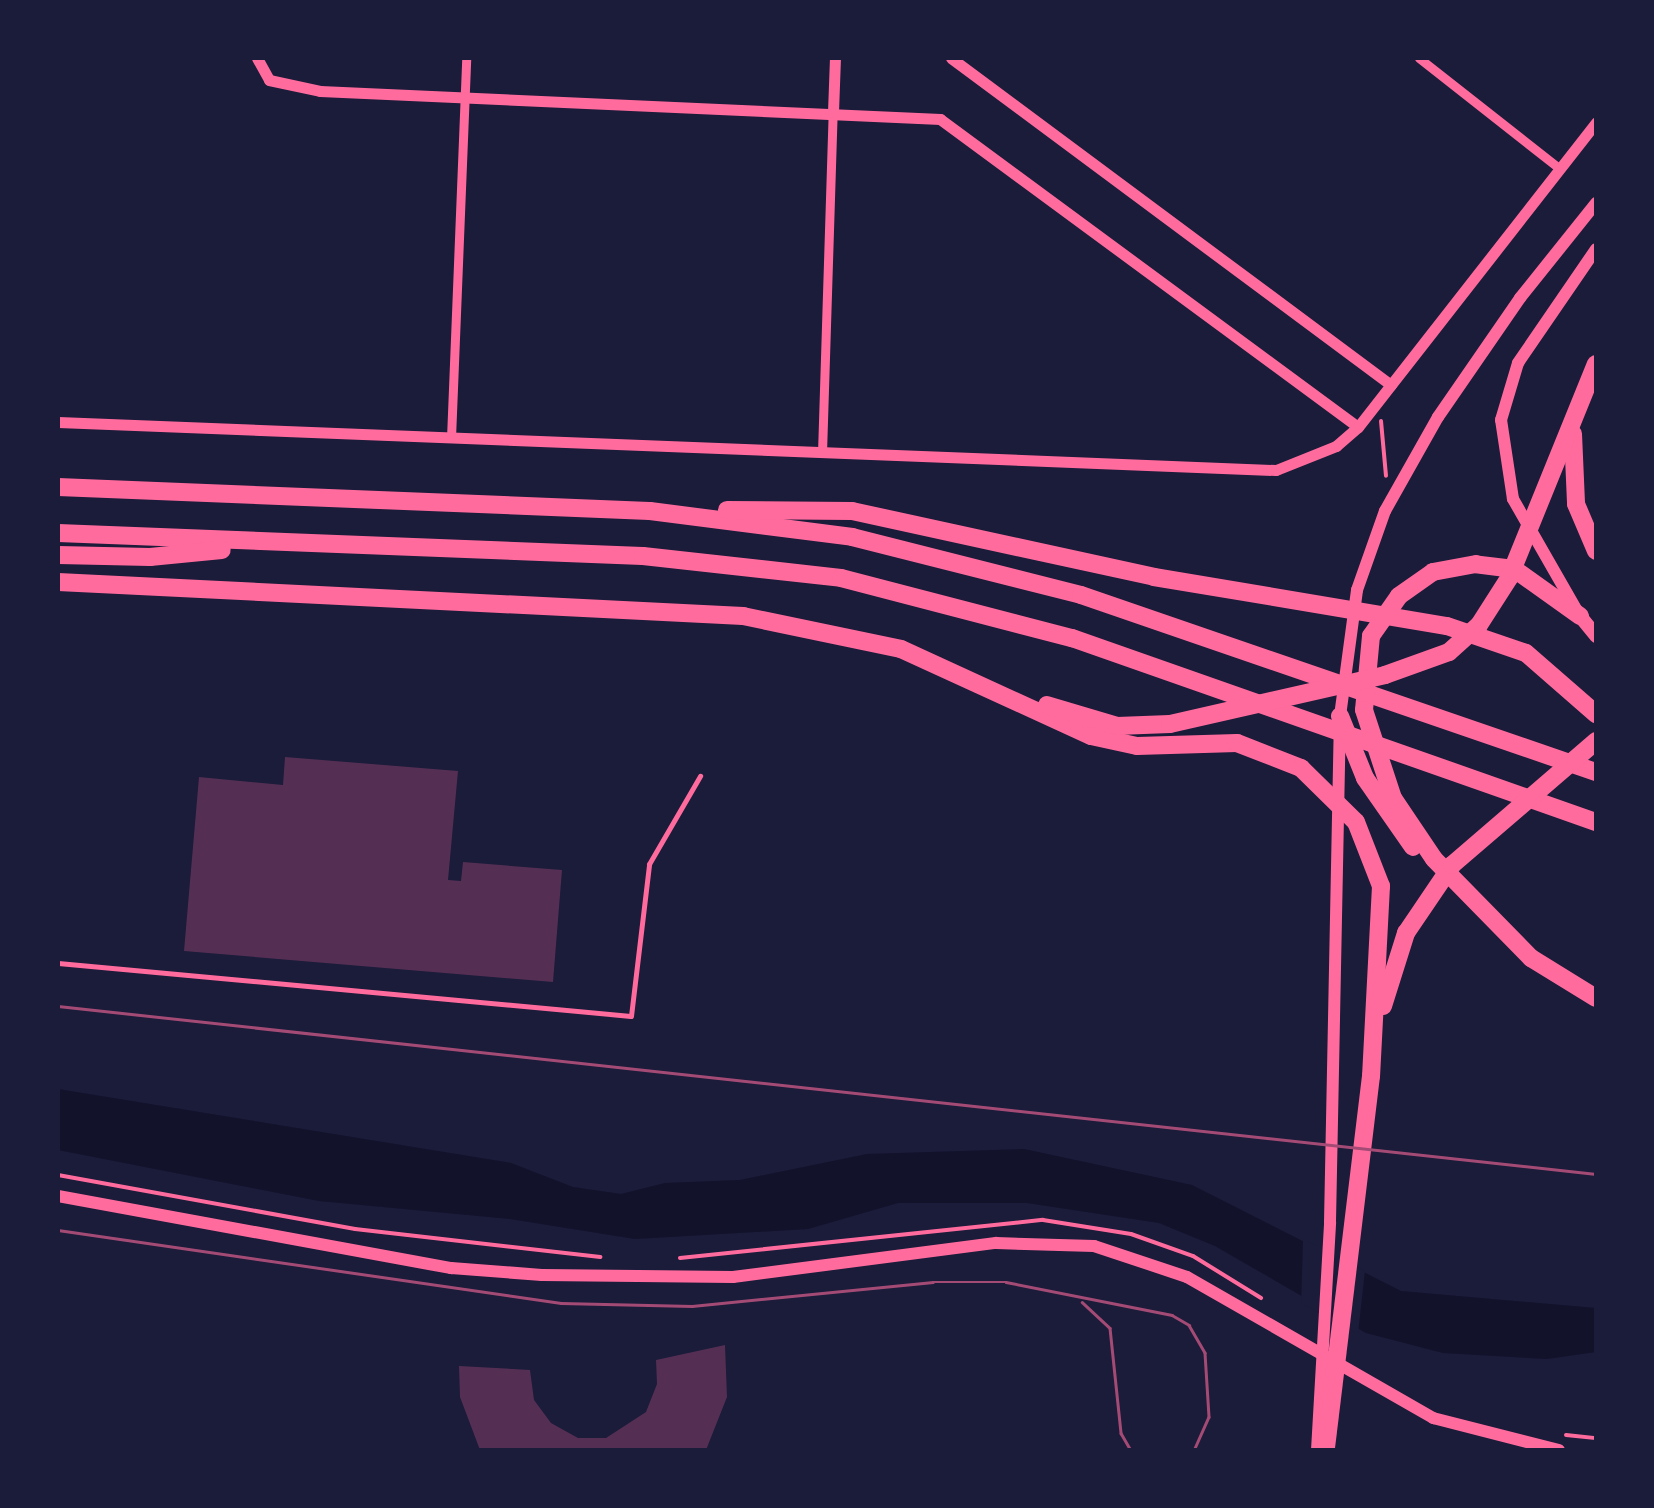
<!DOCTYPE html>
<html>
<head>
<meta charset="utf-8">
<style>
  body { margin:0 }
  #map { position:relative; width:1654px; height:1508px; overflow:hidden; background:#1b1b3a; font-family:Overpass,sans-serif }
  div>[style] { position:absolute }
  [style*='--x'] { left:calc(var(--x)*1px); top:calc(var(--y)*1px); width:calc(var(--w)*1px); rotate:calc(var(--a)*1deg) }
  .water>* { inset:0; background:#12122b }
  .pier>* { inset:0; background:#1b1b3a }
  .building>* { inset:0; background:#542f53 }
  .path>* { height:4px; margin:-2px; padding:0 2px; transform-origin:2px; border-radius:2px; background:#ff6b9d }
  .service>* { height:5px; margin:-2.5px; padding:0 2.5px; transform-origin:2.5px; border-radius:2.5px; background:#ff6b9d }
  .minor>* { height:9px; margin:-4.5px; padding:0 4.5px; transform-origin:4.5px; border-radius:4.5px; background:#ff6b9d }
  .tertiary>* { height:11px; margin:-5.5px; padding:0 5.5px; transform-origin:5.5px; border-radius:5.5px; background:#ff6b9d }
  .secondary>* { height:12px; margin:-6px; padding:0 6px; transform-origin:6px; border-radius:6px; background:#ff6b9d }
  .primary>* { height:14px; margin:-7px; padding:0 7px; transform-origin:7px; border-radius:7px; background:#ff6b9d }
  .motorway>* { height:18px; margin:-9px; padding:0 9px; transform-origin:9px; border-radius:9px; background:#ff6b9d }
  .tram>* { height:2.5px; margin:-1.25px; padding:0 1.25px; transform-origin:1.25px; border-radius:1.25px; background:#a44b75 }
  span { translate:-50% -50%; white-space:nowrap; text-align:center; line-height:1.15; -webkit-text-stroke:10px #1b1b3a; paint-order:stroke }
  .frame { position:absolute; inset:0; border:60px solid #1b1b3a; pointer-events:none }
</style>
</head>
<body>
<div id="map">
  <div class="water">
    <i style="clip-path:polygon(58px 1089px,511px 1163px,573px 1187px,621px 1194px,665px 1183px,740px 1180px,867px 1154px,1024px 1149px,1192px 1185px,1401px 1291px,1596px 1308px,1596px 1352px,1547px 1359px,1443px 1353px,1366px 1333px,1215px 1246px,1159px 1223px,1027px 1203px,898px 1203px,808px 1229px,635px 1239px,510px 1219px,319px 1201px,58px 1150px)"></i>
  </div>
  <div class="pier">
    <i style="clip-path:polygon(1303px 1239px,1365px 1271px,1358px 1334px,1301px 1303px)"></i>
  </div>
  <div class="building">
    <i style="clip-path:polygon(285px 757px,458px 771px,448px 880px,461px 881px,463px 862px,562px 870px,553px 982px,184px 951px,199px 777px,283px 785px)"></i>
    <i style="clip-path:polygon(725px 1345px,727px 1397px,706px 1450px,480px 1450px,460px 1397px,459px 1366px,530px 1370px,534px 1400px,551px 1423px,578px 1438px,606px 1438px,646px 1412px,657px 1384px,656px 1360px)"></i>
  </div>
  <div class="path">
    <i style="--x:1381;--y:421;--w:55;--a:84.8"></i>
    <i style="--x:58;--y:1175;--w:302;--a:10.3"></i>
    <i style="--x:355;--y:1229;--w:247;--a:6.5"></i>
    <i style="--x:680;--y:1258;--w:365;--a:-6"></i>
    <i style="--x:1043;--y:1220;--w:89;--a:9"></i>
    <i style="--x:1131;--y:1234;--w:66;--a:19.5"></i>
    <i style="--x:1193;--y:1256;--w:80;--a:31.7"></i>
    <i style="--x:1566;--y:1435;--w:30;--a:6"></i>
  </div>
  <div class="service">
    <i style="--x:58;--y:963;--w:575;--a:5.28"></i>
    <i style="--x:631;--y:1016;--w:153;--a:-83.2"></i>
    <i style="--x:649;--y:864;--w:102;--a:-59.9"></i>
  </div>
  <div class="minor">
    <i style="--x:1419;--y:58;--w:178;--a:38.2"></i>
    <i style="--x:451;--y:438;--w:380;--a:-87.7"></i>
    <i style="--x:822;--y:453;--w:341;--a:-88.2"></i>
  </div>
  <div class="tertiary">
    <i style="--x:257;--y:58;--w:25;--a:61"></i>
    <i style="--x:269;--y:80;--w:52;--a:12.2"></i>
    <i style="--x:320;--y:91;--w:621;--a:2.59"></i>
    <i style="--x:940;--y:119;--w:519;--a:36.38"></i>
    <i style="--x:951;--y:58;--w:548;--a:36.62"></i>
    <i style="--x:833;--y:112;--w:54;--a:-87.9"></i>
    <i style="--x:58;--y:422;--w:1219;--a:2.26"></i>
    <i style="--x:1276;--y:470;--w:65;--a:-21.8"></i>
    <i style="--x:1336;--y:446;--w:29;--a:-41"></i>
    <i style="--x:1358;--y:427;--w:387;--a:-52"></i>
  </div>
  <div class="secondary">
    <i style="--x:1576;--y:609;--w:127;--a:-119.8"></i>
    <i style="--x:1513;--y:499;--w:80;--a:-98.6"></i>
    <i style="--x:1501;--y:420;--w:59;--a:-73.4"></i>
    <i style="--x:1518;--y:363;--w:138;--a:-55.6"></i>
    <i style="--x:58;--y:1196;--w:400;--a:10.4"></i>
    <i style="--x:451;--y:1268;--w:91;--a:4.4"></i>
    <i style="--x:542;--y:1275;--w:191;--a:0.6"></i>
    <i style="--x:733;--y:1277;--w:265;--a:-7.4"></i>
    <i style="--x:996;--y:1243;--w:98;--a:1.8"></i>
    <i style="--x:1094;--y:1246;--w:98;--a:18.4"></i>
    <i style="--x:1187;--y:1277;--w:284;--a:29.8"></i>
    <i style="--x:1433;--y:1418;--w:130;--a:14.3"></i>
    <i style="--x:1317;--y:1450;--w:228;--a:-86.7"></i>
    <i style="--x:1330;--y:1222;--w:506;--a:-88.87"></i>
    <i style="--x:1340;--y:716;--w:127;--a:-82.3"></i>
    <i style="--x:1357;--y:590;--w:84;--a:-70.5"></i>
    <i style="--x:1385;--y:511;--w:108;--a:-60.6"></i>
    <i style="--x:1438;--y:417;--w:145;--a:-55.4"></i>
    <i style="--x:1520;--y:298;--w:122;--a:-51.3"></i>
  </div>
  <div class="primary">
    <i style="--x:1580;--y:616;--w:26;--a:51"></i>
  </div>
  <div class="motorway">
    <i style="--x:1573;--y:434;--w:70;--a:87.5"></i>
    <i style="--x:1576;--y:504;--w:51;--a:66.9"></i>
    <i style="--x:58;--y:487;--w:592;--a:2.32"></i>
    <i style="--x:650;--y:511;--w:204;--a:7.3"></i>
    <i style="--x:852;--y:537;--w:236;--a:14.2"></i>
    <i style="--x:1081;--y:595;--w:545;--a:18.97"></i>
    <i style="--x:727;--y:510;--w:125;--a:0.5"></i>
    <i style="--x:852;--y:511;--w:309;--a:12.3"></i>
    <i style="--x:1154;--y:577;--w:297;--a:9.5"></i>
    <i style="--x:1447;--y:626;--w:83;--a:18.9"></i>
    <i style="--x:1526;--y:653;--w:93;--a:41.1"></i>
    <i style="--x:58;--y:533;--w:585;--a:2.25"></i>
    <i style="--x:643;--y:556;--w:199;--a:6.3"></i>
    <i style="--x:841;--y:578;--w:239;--a:14.6"></i>
    <i style="--x:1072;--y:638;--w:555;--a:19.35"></i>
    <i style="--x:58;--y:555;--w:92;--a:1.2"></i>
    <i style="--x:150;--y:557;--w:72;--a:-5.6"></i>
    <i style="--x:58;--y:582;--w:686;--a:2.84"></i>
    <i style="--x:743;--y:616;--w:161;--a:11.8"></i>
    <i style="--x:901;--y:649;--w:209;--a:24.6"></i>
    <i style="--x:1091;--y:736;--w:47;--a:12.3"></i>
    <i style="--x:1137;--y:746;--w:100;--a:-1.7"></i>
    <i style="--x:1237;--y:743;--w:69;--a:21.3"></i>
    <i style="--x:1301;--y:768;--w:77;--a:44.5"></i>
    <i style="--x:1356;--y:822;--w:69;--a:68.7"></i>
    <i style="--x:1381;--y:886;--w:190;--a:93"></i>
    <i style="--x:1371;--y:1076;--w:377;--a:96.9"></i>
    <i style="--x:1580;--y:616;--w:81;--a:-144.5"></i>
    <i style="--x:1514;--y:569;--w:38;--a:-173"></i>
    <i style="--x:1476;--y:564;--w:44;--a:169.5"></i>
    <i style="--x:1433;--y:572;--w:42;--a:144.8"></i>
    <i style="--x:1399;--y:596;--w:49;--a:125"></i>
    <i style="--x:1371;--y:636;--w:74;--a:95.4"></i>
    <i style="--x:1364;--y:710;--w:93;--a:71.8"></i>
    <i style="--x:1393;--y:798;--w:73;--a:56.1"></i>
    <i style="--x:1434;--y:859;--w:139;--a:45.6"></i>
    <i style="--x:1531;--y:958;--w:76;--a:31.6"></i>
    <i style="--x:1047;--y:705;--w:73;--a:16.7"></i>
    <i style="--x:1117;--y:726;--w:53;--a:-2.2"></i>
    <i style="--x:1170;--y:724;--w:221;--a:-12.8"></i>
    <i style="--x:1385;--y:675;--w:68;--a:-19.8"></i>
    <i style="--x:1449;--y:652;--w:40;--a:-42"></i>
    <i style="--x:1479;--y:625;--w:56;--a:-57.4"></i>
    <i style="--x:1509;--y:578;--w:231;--a:-67.9"></i>
    <i style="--x:1340;--y:716;--w:67;--a:68"></i>
    <i style="--x:1365;--y:778;--w:84;--a:55.2"></i>
    <i style="--x:1383;--y:1006;--w:77;--a:-72.5"></i>
    <i style="--x:1406;--y:933;--w:82;--a:-55.9"></i>
    <i style="--x:1452;--y:865;--w:190;--a:-40.7"></i>
  </div>
  <div class="tram">
    <i style="--x:58;--y:1006;--w:1547;--a:6.23"></i>
    <i style="--x:58;--y:1230;--w:508;--a:8.26"></i>
    <i style="--x:561;--y:1303;--w:131;--a:1.3"></i>
    <i style="--x:692;--y:1306;--w:242;--a:-5.7"></i>
    <i style="--x:933;--y:1282;--w:73;--a:0"></i>
    <i style="--x:1006;--y:1282;--w:169;--a:11.2"></i>
    <i style="--x:1172;--y:1315;--w:20;--a:30"></i>
    <i style="--x:1189;--y:1325;--w:32;--a:60"></i>
    <i style="--x:1205;--y:1353;--w:64;--a:86.4"></i>
    <i style="--x:1209;--y:1417;--w:36;--a:114"></i>
    <i style="--x:1082;--y:1302;--w:38;--a:43"></i>
    <i style="--x:1110;--y:1328;--w:106;--a:84"></i>
    <i style="--x:1121;--y:1433;--w:20;--a:60"></i>
  </div>
  <div class="frame"></div>
</div>
</body>
</html>
